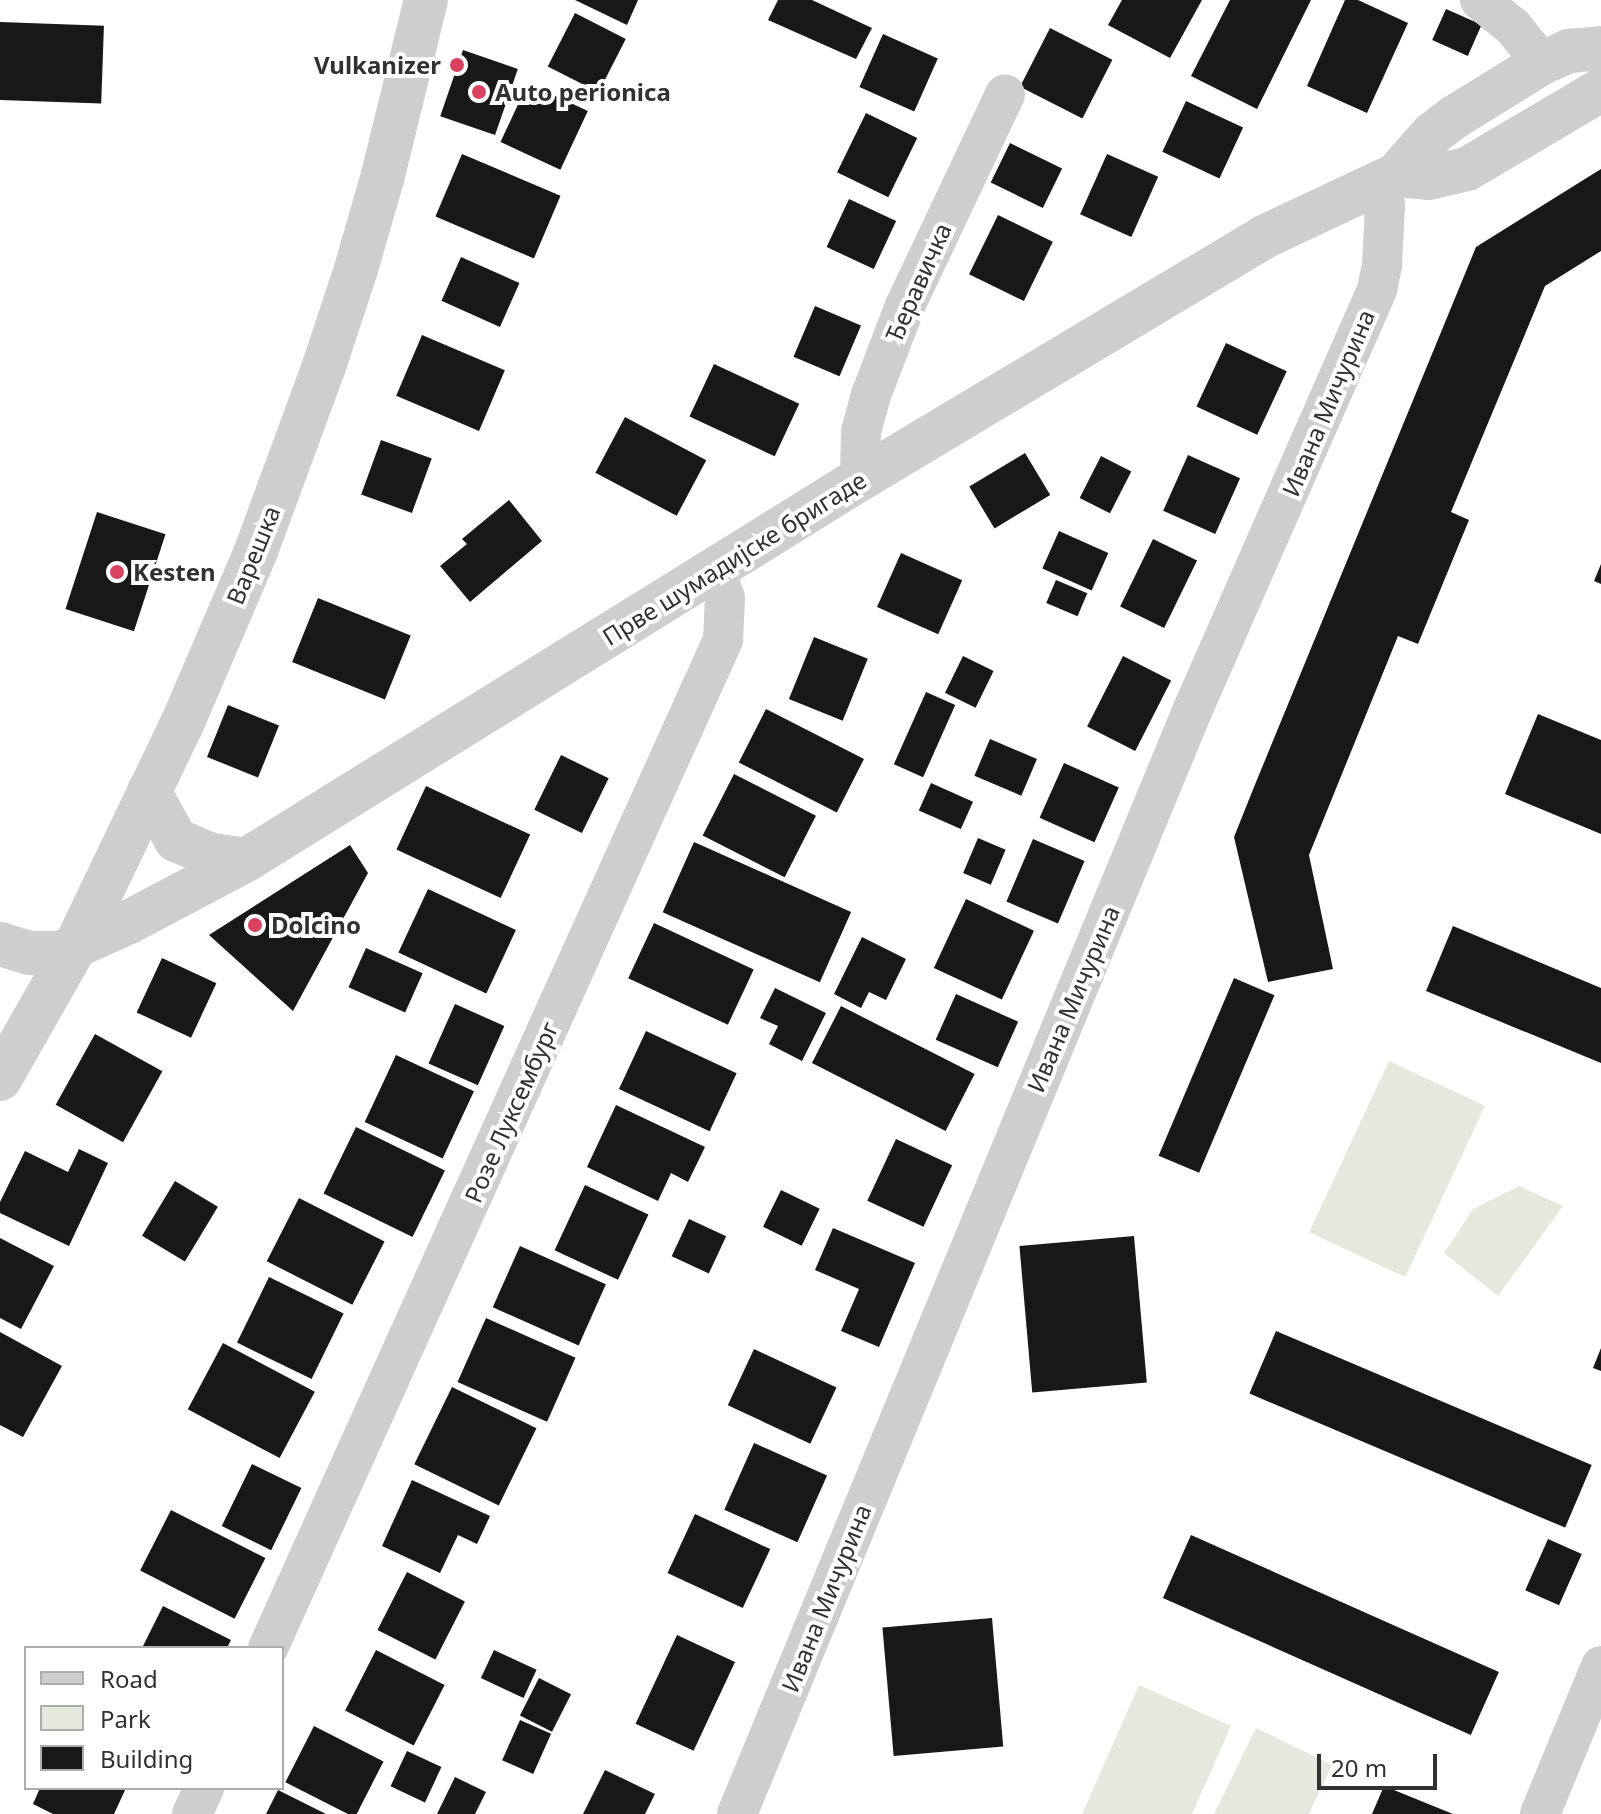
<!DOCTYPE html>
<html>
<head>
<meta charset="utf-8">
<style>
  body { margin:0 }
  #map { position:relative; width:1601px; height:1814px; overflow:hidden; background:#fff; font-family:"Noto Sans",sans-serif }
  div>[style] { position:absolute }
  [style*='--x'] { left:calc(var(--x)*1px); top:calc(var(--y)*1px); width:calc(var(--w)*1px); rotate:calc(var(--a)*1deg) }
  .green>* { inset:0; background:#e5e9dd; transform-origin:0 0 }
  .building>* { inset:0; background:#181818; transform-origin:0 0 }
  .minor>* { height:40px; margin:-20px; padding:0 20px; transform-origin:20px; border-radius:20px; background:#cecece }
  .tertiary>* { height:44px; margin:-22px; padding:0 22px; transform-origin:22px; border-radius:22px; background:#cecece }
  .dots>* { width:22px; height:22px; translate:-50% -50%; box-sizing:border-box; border:4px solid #fff; border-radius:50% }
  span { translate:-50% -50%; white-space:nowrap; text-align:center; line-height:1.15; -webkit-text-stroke:8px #fff; paint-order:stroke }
  .poi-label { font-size:24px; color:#313131; font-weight:700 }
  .right { translate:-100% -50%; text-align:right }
  .left { translate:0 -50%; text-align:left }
  .street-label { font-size:24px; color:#313131 }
  .legend { position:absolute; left:24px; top:1646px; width:260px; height:144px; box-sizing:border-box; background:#fff; border:2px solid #adadad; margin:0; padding:10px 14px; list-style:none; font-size:24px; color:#313131 }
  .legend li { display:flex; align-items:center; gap:16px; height:40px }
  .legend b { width:40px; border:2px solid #adadad }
  .scale { position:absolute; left:1317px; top:1754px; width:120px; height:36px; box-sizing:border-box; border:4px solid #313131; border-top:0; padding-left:10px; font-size:24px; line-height:28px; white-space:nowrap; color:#313131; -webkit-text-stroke:6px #fff; paint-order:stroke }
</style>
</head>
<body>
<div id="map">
  <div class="green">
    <i style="left:1389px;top:1061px;width:106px;height:189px;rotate:25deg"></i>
    <i style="clip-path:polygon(1519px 1186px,1563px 1206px,1498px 1296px,1444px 1253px,1473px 1209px)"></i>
    <i style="clip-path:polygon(1139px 1685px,1231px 1726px,1192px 1814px,1082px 1814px)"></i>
    <i style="clip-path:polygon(1256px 1728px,1332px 1765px,1309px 1814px,1214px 1814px)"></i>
  </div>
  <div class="building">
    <i style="clip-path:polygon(575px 0,638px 0,627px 25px)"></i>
    <i style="clip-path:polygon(778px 0,812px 0,872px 28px,856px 59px,768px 20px)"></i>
    <i style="clip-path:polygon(1122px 0,1202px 0,1170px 58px,1108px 25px)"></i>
    <i style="clip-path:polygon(1230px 0,1311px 0,1257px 109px,1191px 76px)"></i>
    <i style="clip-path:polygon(1345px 0,1358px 0,1408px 23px,1367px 113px,1307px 86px)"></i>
    <i style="left:1446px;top:9px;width:39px;height:34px;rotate:24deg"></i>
    <i style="left:575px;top:13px;width:57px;height:60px;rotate:27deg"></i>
    <i style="left:0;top:22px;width:104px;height:78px;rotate:2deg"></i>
    <i style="left:1050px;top:28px;width:70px;height:66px;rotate:27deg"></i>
    <i style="left:883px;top:34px;width:60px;height:58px;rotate:24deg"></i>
    <i style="left:463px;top:50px;width:58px;height:70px;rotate:19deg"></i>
    <i style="left:528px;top:83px;width:66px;height:65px;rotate:25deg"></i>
    <i style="left:1186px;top:101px;width:63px;height:56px;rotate:25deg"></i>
    <i style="left:866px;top:113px;width:57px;height:66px;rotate:26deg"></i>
    <i style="left:1010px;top:143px;width:58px;height:44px;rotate:26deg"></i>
    <i style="left:462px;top:154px;width:107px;height:68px;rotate:23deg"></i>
    <i style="left:1107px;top:154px;width:56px;height:66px;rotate:24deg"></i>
    <i style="clip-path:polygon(1601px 169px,1601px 251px,1545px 286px,1451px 512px,1469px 520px,1418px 644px,1398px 636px,1309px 855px,1333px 969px,1268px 982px,1234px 837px,1254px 787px,1476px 247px)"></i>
    <i style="left:849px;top:199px;width:52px;height:53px;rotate:25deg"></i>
    <i style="left:998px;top:215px;width:61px;height:66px;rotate:26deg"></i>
    <i style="left:461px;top:257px;width:64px;height:48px;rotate:24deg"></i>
    <i style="left:815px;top:306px;width:50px;height:55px;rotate:23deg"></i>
    <i style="left:422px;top:335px;width:90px;height:66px;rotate:23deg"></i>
    <i style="left:1226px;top:343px;width:67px;height:70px;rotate:25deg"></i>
    <i style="left:714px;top:364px;width:94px;height:58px;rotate:25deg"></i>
    <i style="left:625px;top:417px;width:92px;height:63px;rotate:28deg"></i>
    <i style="left:381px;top:440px;width:54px;height:58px;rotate:20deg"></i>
    <i style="left:1025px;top:453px;width:49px;height:65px;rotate:59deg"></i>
    <i style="left:1188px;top:455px;width:57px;height:61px;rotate:24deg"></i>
    <i style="left:1101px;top:456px;width:34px;height:47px;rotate:27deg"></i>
    <i style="clip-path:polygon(509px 500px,542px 541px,470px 602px,440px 566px,467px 544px,462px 539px)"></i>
    <i style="left:97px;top:512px;width:72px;height:102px;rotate:18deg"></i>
    <i style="left:1059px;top:531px;width:54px;height:41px;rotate:24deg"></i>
    <i style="left:1153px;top:539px;width:49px;height:75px;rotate:26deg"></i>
    <i style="left:901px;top:553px;width:67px;height:59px;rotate:24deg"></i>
    <i style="clip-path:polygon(1601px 564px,1601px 584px,1594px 581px)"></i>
    <i style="left:1056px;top:580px;width:34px;height:25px;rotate:23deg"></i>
    <i style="left:318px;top:598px;width:100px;height:69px;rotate:22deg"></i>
    <i style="left:814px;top:637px;width:58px;height:67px;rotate:22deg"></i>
    <i style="left:963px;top:656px;width:34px;height:41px;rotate:26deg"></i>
    <i style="left:1123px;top:656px;width:54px;height:79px;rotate:27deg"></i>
    <i style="left:926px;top:692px;width:32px;height:79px;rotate:24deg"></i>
    <i style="left:228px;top:705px;width:55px;height:56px;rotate:22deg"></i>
    <i style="left:766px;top:709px;width:110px;height:60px;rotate:27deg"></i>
    <i style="clip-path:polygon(1538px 714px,1601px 740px,1601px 834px,1505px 794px)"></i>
    <i style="left:990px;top:739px;width:51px;height:40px;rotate:23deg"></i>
    <i style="left:561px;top:755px;width:53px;height:61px;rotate:26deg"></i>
    <i style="left:1064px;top:763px;width:60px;height:60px;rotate:24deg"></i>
    <i style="left:734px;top:774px;width:92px;height:69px;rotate:27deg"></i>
    <i style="left:931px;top:783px;width:46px;height:30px;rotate:24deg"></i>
    <i style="left:426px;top:786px;width:115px;height:70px;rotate:25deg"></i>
    <i style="left:978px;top:838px;width:30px;height:38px;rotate:23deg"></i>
    <i style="left:1033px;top:839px;width:56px;height:68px;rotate:23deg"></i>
    <i style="left:694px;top:842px;width:172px;height:77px;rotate:24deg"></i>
    <i style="clip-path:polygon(350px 845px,368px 873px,293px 1011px,209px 935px)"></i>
    <i style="left:428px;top:889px;width:97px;height:70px;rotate:25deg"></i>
    <i style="left:966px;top:899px;width:75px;height:76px;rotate:25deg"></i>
    <i style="left:654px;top:923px;width:110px;height:61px;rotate:25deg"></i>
    <i style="clip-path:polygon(1453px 926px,1601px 988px,1601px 1063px,1426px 991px)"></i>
    <i style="clip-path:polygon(862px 937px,906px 959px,886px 1000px,869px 992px,861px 1008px,834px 994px)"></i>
    <i style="left:366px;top:948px;width:62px;height:43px;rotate:24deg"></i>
    <i style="left:162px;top:958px;width:60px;height:60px;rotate:25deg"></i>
    <i style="left:1234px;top:978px;width:44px;height:193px;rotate:23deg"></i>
    <i style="clip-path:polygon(775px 988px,826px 1013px,802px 1061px,769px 1044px,778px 1026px,760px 1018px)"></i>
    <i style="left:956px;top:994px;width:68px;height:50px;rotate:24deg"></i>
    <i style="left:455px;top:1004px;width:54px;height:65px;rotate:24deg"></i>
    <i style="left:841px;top:1006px;width:150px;height:64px;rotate:27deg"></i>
    <i style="left:646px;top:1031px;width:100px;height:64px;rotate:25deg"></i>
    <i style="left:95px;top:1034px;width:77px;height:81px;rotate:29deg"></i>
    <i style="left:396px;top:1055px;width:86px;height:74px;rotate:25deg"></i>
    <i style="clip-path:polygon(616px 1105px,705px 1147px,688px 1182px,671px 1173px,658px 1201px,587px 1167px)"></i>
    <i style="left:356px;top:1127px;width:99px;height:74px;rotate:26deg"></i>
    <i style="left:896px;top:1139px;width:62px;height:68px;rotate:25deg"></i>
    <i style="clip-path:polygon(79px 1149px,108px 1163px,69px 1246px,0 1213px,0 1202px,25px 1151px,68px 1172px)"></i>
    <i style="left:175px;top:1181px;width:50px;height:64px;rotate:31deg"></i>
    <i style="left:585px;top:1185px;width:70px;height:72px;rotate:25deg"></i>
    <i style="left:781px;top:1190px;width:43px;height:41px;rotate:26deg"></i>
    <i style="left:299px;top:1198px;width:96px;height:71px;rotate:27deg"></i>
    <i style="left:689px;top:1219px;width:41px;height:41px;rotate:25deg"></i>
    <i style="clip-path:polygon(833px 1228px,915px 1263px,879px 1347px,841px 1331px,859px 1289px,815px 1270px)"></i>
    <i style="left:1134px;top:1236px;width:147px;height:115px;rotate:85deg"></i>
    <i style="clip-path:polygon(0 1238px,54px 1266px,21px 1329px,0 1318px)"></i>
    <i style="left:520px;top:1246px;width:94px;height:67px;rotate:24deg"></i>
    <i style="left:269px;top:1277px;width:83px;height:73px;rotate:26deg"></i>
    <i style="left:486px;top:1318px;width:98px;height:70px;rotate:24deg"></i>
    <i style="left:1276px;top:1331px;width:343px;height:68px;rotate:23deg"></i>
    <i style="clip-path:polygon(0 1332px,62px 1366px,23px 1437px,0 1425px)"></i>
    <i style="left:223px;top:1343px;width:104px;height:75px;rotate:28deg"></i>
    <i style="clip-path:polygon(1601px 1348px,1601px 1371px,1593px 1368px)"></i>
    <i style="left:754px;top:1349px;width:91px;height:62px;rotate:25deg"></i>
    <i style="left:452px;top:1387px;width:94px;height:86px;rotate:26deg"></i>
    <i style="left:754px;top:1443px;width:80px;height:73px;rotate:24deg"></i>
    <i style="left:252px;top:1464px;width:55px;height:69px;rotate:26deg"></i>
    <i style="clip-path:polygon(412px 1480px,490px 1516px,477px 1544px,458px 1535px,440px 1573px,382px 1546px)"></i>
    <i style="left:171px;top:1510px;width:106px;height:68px;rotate:27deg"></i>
    <i style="left:695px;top:1514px;width:83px;height:65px;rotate:25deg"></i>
    <i style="left:1191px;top:1535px;width:337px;height:69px;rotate:24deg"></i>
    <i style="left:1548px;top:1539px;width:37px;height:56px;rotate:24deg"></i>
    <i style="left:407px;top:1572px;width:65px;height:65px;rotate:27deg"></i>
    <i style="clip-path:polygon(163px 1606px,231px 1640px,227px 1648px,142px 1648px)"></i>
    <i style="left:992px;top:1618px;width:129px;height:110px;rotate:85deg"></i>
    <i style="left:677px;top:1635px;width:64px;height:98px;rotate:25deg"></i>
    <i style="left:376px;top:1650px;width:77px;height:68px;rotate:27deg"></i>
    <i style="left:494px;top:1650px;width:47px;height:31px;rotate:25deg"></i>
    <i style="left:539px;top:1678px;width:36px;height:42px;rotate:27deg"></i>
    <i style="left:520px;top:1720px;width:34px;height:44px;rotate:24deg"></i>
    <i style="left:314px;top:1726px;width:78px;height:63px;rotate:27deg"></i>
    <i style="left:407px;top:1751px;width:38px;height:39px;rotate:25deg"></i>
    <i style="clip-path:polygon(605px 1770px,655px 1794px,645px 1814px,583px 1814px)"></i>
    <i style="clip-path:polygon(455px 1777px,486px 1792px,475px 1814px,437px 1814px)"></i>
    <i style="clip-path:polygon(1384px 1786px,1453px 1814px,1372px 1814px)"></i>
    <i style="clip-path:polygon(40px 1788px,126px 1788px,114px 1814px,53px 1814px,33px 1804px)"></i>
    <i style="clip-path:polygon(278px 1790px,326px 1814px,266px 1814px)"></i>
  </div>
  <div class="minor">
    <i style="--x:1480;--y:0;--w:43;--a:39.3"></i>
    <i style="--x:1513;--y:27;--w:46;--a:51.1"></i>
    <i style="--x:860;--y:479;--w:47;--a:-88.8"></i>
    <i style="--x:861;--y:432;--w:38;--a:-75"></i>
    <i style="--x:871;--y:395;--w:95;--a:-69.1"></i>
    <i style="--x:905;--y:306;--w:234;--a:-64.7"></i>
    <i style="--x:268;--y:1648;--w:1106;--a:-65.71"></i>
    <i style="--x:723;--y:640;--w:42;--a:-87.3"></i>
    <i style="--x:725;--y:598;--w:30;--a:-110"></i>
    <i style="--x:192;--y:1814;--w:29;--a:-65"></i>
    <i style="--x:737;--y:1814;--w:1195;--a:-67.58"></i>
    <i style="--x:1193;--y:709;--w:459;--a:-66.3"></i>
    <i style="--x:1377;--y:289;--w:25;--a:-78"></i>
    <i style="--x:1382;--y:265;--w:59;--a:-87.1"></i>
    <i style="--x:1385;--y:206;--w:26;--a:-97"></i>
    <i style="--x:1540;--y:1814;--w:160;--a:-67.6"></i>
  </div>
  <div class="tertiary">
    <i style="--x:1396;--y:175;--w:55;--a:-48.7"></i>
    <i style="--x:1432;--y:134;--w:26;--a:-37"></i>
    <i style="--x:1453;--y:118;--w:105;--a:-31.7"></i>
    <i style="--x:1542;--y:63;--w:30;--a:-24"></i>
    <i style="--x:1569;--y:51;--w:32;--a:-5"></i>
    <i style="--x:149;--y:791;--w:56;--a:61.1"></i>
    <i style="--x:176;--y:840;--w:39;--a:23"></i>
    <i style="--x:212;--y:855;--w:34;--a:8"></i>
    <i style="--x:0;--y:944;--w:30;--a:17"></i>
    <i style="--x:29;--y:953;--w:31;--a:0"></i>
    <i style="--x:60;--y:953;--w:76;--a:-24.2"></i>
    <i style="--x:129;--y:922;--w:132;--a:-27.9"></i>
    <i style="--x:246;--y:860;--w:723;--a:-31.82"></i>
    <i style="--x:860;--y:479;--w:471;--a:-30.9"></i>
    <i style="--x:1264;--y:237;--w:146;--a:-25.2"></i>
    <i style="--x:1396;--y:175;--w:32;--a:5"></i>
    <i style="--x:1428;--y:178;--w:40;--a:-13"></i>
    <i style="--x:1467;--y:169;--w:156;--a:-30.5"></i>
    <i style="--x:0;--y:1079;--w:152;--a:-60.4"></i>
    <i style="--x:75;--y:947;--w:247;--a:-64.4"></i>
    <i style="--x:182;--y:724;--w:188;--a:-66.8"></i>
    <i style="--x:256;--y:551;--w:197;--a:-69.8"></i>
    <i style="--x:324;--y:366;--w:102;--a:-71.7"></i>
    <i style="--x:356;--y:269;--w:94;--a:-73.9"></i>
    <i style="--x:382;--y:179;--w:184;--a:-76.2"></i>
  </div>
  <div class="dots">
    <i style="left:457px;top:65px;background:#d9425f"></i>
    <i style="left:479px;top:92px;background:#d9425f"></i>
    <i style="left:117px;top:572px;background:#d9425f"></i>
    <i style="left:255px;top:925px;background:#d9425f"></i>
  </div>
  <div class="poi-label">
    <span class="right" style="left:441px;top:65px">Vulkanizer</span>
    <span class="left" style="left:495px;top:92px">Auto perionica</span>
    <span class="left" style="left:133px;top:572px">Kesten</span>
    <span class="left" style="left:271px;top:925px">Dolcino</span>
  </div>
  <div class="street-label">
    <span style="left:918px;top:282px;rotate:-66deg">Ђеравичка</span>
    <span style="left:1328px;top:403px;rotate:-67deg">Ивана Мичурина</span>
    <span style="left:253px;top:555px;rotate:-68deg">Варешка</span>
    <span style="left:734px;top:558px;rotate:-32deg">Прве шумадијске бригаде</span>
    <span style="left:1073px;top:999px;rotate:-67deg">Ивана Мичурина</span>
    <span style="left:511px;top:1112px;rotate:-66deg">Розе Луксембург</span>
    <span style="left:826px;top:1598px;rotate:-68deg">Ивана Мичурина</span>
  </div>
  <ul class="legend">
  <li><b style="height:10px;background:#cecece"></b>Road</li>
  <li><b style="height:22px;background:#e5e9dd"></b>Park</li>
  <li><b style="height:22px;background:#181818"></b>Building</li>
  </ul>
  <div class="scale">20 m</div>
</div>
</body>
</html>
